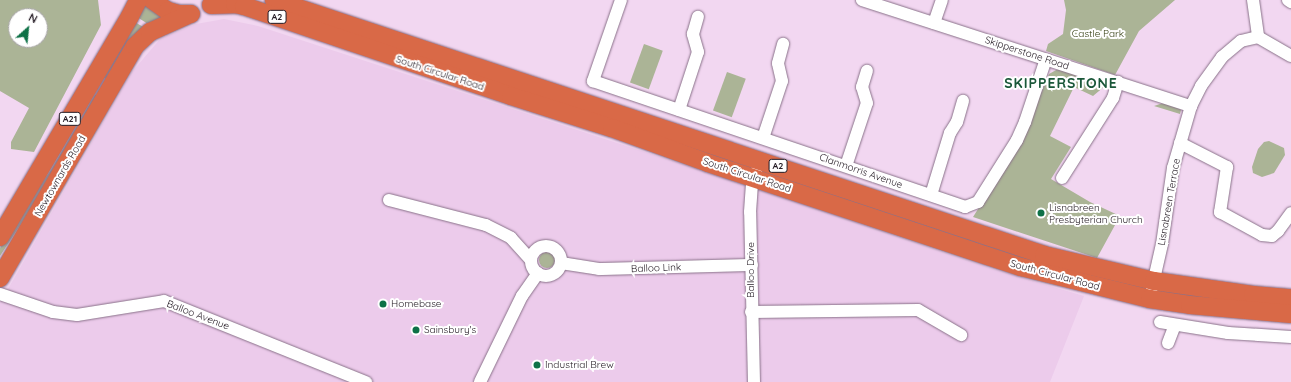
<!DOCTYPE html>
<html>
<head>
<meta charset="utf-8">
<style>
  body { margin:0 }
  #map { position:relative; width:1291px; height:382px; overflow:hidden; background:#f2d7f1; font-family:Quicksand,sans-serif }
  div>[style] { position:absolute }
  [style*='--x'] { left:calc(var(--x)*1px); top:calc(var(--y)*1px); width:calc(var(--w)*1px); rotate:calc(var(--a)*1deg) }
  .built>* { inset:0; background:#eccbeb }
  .green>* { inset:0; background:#abb496; transform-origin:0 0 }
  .round { border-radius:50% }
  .roads { filter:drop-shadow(0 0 1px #897189) drop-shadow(0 0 1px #897189) }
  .minor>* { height:12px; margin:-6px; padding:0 6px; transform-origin:6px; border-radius:6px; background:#fff }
  .minor>.ring { margin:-6px; padding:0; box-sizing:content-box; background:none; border:12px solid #fff; border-radius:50% }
  .highway>* { height:18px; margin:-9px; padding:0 9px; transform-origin:9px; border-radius:9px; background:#d96947 }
  .dots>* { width:11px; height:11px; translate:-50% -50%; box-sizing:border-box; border:2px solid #fff; border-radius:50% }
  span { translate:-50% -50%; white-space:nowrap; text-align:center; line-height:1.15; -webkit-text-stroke:4px #fff; paint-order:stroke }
  .shield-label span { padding:1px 3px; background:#fff; border:1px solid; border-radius:3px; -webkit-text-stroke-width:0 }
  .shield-label { font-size:9px; color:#241b24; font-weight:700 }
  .park-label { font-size:10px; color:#333d10 }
  .street-label { font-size:10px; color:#241b24 }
  .poi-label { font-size:10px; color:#241b24 }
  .left { translate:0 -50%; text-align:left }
  .district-label { font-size:14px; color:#1a5739; font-weight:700; letter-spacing:1px }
  .north { position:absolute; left:8px; top:8px; width:40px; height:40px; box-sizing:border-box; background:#fff; border:1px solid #a7a4a7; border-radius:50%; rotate:27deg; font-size:11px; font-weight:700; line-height:16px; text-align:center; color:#241b24 }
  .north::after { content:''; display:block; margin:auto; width:14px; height:18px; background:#0e7147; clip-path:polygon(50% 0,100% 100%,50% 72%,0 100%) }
</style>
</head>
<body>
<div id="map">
  <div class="built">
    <i style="clip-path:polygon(224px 19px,258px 26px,786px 198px,989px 268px,1084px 296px,1050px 382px,0 382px,0 303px,132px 72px,160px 39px,196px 24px)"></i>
  </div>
  <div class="green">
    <i style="clip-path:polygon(evenodd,0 0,98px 0,101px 25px,34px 152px,11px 149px,11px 142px,29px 108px,0 91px,0 0,16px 16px,40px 16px,40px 40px,16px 40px,16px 16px)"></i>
    <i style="clip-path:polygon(1064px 0,1175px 0,1139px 31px,1115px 75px,1046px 51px,1048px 44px,1063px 34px,1066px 10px)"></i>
    <i style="clip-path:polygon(144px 3px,165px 17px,148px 24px,137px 17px)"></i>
    <i style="clip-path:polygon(133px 21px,145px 28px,106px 79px,102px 76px)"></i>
    <i style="left:644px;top:44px;width:20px;height:41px;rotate:20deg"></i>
    <i style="clip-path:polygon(1058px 69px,1105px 86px,1093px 96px,1074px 87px,1050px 136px,1071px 147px,1051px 179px,1090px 202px,1120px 216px,1097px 258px,973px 217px,1021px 141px,1049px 74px)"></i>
    <i style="left:727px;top:72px;width:20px;height:41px;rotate:20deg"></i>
    <i style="clip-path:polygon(95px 95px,98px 95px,39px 196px,0 256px,0 248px,25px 207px,51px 170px)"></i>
    <i style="clip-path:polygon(1163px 103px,1177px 106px,1181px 110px,1180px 114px,1154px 106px)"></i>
    <i style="clip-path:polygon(1269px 141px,1284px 148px,1285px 155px,1274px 173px,1262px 177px,1253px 173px,1252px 167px,1258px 149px,1264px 142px)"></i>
    <i class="round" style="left:539px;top:252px;width:16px;height:16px"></i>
  </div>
  <div class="roads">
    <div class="minor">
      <i style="--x:621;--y:0;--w:86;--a:109.1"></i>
      <i style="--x:593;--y:81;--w:393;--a:18.7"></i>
      <i style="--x:965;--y:207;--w:14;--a:-21"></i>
      <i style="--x:978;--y:202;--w:73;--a:-57.8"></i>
      <i style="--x:1017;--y:140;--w:20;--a:-66"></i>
      <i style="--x:1025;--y:122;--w:66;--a:-71.6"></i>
      <i style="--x:862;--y:0;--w:346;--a:17.9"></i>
      <i style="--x:1253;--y:0;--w:37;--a:82"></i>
      <i style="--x:1288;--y:0;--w:4;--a:34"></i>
      <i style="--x:934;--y:23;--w:24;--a:-71"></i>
      <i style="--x:679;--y:110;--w:61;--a:-71.9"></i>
      <i style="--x:698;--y:52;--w:19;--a:-106"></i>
      <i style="--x:693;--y:34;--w:18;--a:-74"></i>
      <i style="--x:763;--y:138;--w:60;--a:-71.6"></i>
      <i style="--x:782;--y:81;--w:18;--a:-103"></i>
      <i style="--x:778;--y:63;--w:20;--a:-75"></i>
      <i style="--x:1180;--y:143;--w:53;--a:27.1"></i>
      <i style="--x:1227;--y:167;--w:46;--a:98.8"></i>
      <i style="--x:1220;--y:212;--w:48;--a:28.7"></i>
      <i style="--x:1262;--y:235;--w:10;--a:6"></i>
      <i style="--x:1272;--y:236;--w:8;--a:-40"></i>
      <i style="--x:1278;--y:231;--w:22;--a:-54"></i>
      <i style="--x:846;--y:166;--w:66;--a:-71.6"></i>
      <i style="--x:867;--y:103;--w:17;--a:-107"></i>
      <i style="--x:862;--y:87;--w:17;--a:-73"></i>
      <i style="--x:1062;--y:178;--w:95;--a:-57.5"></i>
      <i style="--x:1113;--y:98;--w:17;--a:-73"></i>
      <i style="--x:931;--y:195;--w:65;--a:-73"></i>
      <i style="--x:950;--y:133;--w:13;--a:-58"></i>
      <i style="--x:957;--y:122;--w:22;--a:-74"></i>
      <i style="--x:389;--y:200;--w:100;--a:14.5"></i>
      <i style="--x:486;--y:225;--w:28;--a:27"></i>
      <i style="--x:511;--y:238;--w:30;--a:48"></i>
      <i class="ring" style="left:531px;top:246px;width:18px;height:18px"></i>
      <i style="--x:561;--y:263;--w:38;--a:9"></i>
      <i style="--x:599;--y:269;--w:153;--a:-1.5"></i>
      <i style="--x:1152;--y:288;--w:45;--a:-77.2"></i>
      <i style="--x:1162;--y:244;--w:77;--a:-81.8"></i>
      <i style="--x:1173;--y:168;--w:65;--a:-73.8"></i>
      <i style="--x:1191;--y:106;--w:22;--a:-63"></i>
      <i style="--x:1201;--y:86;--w:36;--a:-54"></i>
      <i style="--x:1222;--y:57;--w:25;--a:-40"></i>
      <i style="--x:1241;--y:41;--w:17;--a:-13"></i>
      <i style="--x:1258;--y:37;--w:38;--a:30"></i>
      <i style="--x:0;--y:294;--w:56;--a:18.8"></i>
      <i style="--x:53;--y:312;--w:24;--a:7"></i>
      <i style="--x:77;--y:315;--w:88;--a:-9.1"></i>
      <i style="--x:164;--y:301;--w:218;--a:21.9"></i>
      <i style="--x:751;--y:312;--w:167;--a:-0.7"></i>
      <i style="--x:918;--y:310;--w:50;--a:30.2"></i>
      <i style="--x:1160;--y:322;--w:69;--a:9.2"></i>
      <i style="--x:1228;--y:333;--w:63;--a:3.6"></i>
      <i style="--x:1168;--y:343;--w:19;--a:-69"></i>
      <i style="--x:480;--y:382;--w:96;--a:-64"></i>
      <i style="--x:522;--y:296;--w:28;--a:-55"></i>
      <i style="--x:754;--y:382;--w:170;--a:-91.3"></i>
      <i style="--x:750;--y:212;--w:26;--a:-86"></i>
      <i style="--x:752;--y:186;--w:15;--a:-74"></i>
    </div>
    <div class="highway">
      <i style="--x:152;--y:0;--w:19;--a:35"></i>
      <i style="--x:168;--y:11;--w:11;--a:15"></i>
      <i style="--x:179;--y:14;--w:12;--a:0"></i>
      <i style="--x:274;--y:0;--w:811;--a:18.32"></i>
      <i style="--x:1044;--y:255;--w:113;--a:13.3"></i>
      <i style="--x:1154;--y:281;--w:100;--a:8"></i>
      <i style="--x:1253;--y:295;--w:38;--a:5"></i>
      <i style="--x:211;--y:5;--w:24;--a:-2"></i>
      <i style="--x:235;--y:4;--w:9;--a:13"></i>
      <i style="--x:244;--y:6;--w:282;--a:18.6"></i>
      <i style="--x:511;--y:96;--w:106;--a:17.6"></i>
      <i style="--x:612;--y:128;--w:102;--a:20"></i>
      <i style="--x:708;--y:163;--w:330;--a:18.4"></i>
      <i style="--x:1021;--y:267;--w:133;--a:13.9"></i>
      <i style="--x:1150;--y:299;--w:40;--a:8.5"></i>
      <i style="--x:1190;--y:305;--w:101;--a:5.1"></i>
      <i style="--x:0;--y:237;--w:256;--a:-59.5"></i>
      <i style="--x:130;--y:16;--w:18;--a:-63"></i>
      <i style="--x:0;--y:278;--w:268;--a:-59.8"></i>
      <i style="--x:135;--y:46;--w:21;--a:-43"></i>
      <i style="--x:150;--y:32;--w:44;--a:-24.2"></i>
    </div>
  </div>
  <div class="dots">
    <i style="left:1041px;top:213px;background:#0e7147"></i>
    <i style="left:383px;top:304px;background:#0e7147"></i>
    <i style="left:416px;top:330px;background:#0e7147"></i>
    <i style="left:537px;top:365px;background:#0e7147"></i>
  </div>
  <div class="shield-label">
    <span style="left:277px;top:17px">A2</span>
    <span style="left:70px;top:119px">A21</span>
    <span style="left:778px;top:166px">A2</span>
  </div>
  <div class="park-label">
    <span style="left:1098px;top:34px">Castle Park</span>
  </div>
  <div class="street-label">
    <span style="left:1027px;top:53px;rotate:18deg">Skipperstone Road</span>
    <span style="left:440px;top:73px;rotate:18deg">South Circular Road</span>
    <span style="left:861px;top:171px;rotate:19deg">Clanmorris Avenue</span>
    <span style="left:747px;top:175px;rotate:18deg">South Circular Road</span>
    <span style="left:60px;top:176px;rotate:-60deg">Newtownards Road</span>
    <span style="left:1169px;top:202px;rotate:-80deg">Lisnabreen Terrace</span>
    <span style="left:656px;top:268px;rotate:-2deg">Balloo Link</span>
    <span style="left:751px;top:270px;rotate:-90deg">Balloo Drive</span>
    <span style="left:1055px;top:275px;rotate:15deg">South Circular Road</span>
    <span style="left:198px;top:315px;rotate:21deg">Balloo Avenue</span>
  </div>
  <div class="poi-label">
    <span class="left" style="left:1049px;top:213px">Lisnabreen<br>Presbyterian Church</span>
    <span class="left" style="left:391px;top:304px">Homebase</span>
    <span class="left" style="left:424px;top:330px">Sainsbury's</span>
    <span class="left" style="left:545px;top:365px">Industrial Brew</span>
  </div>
  <div class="district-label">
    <span style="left:1061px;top:83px">SKIPPERSTONE</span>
  </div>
  <div class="north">N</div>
</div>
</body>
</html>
